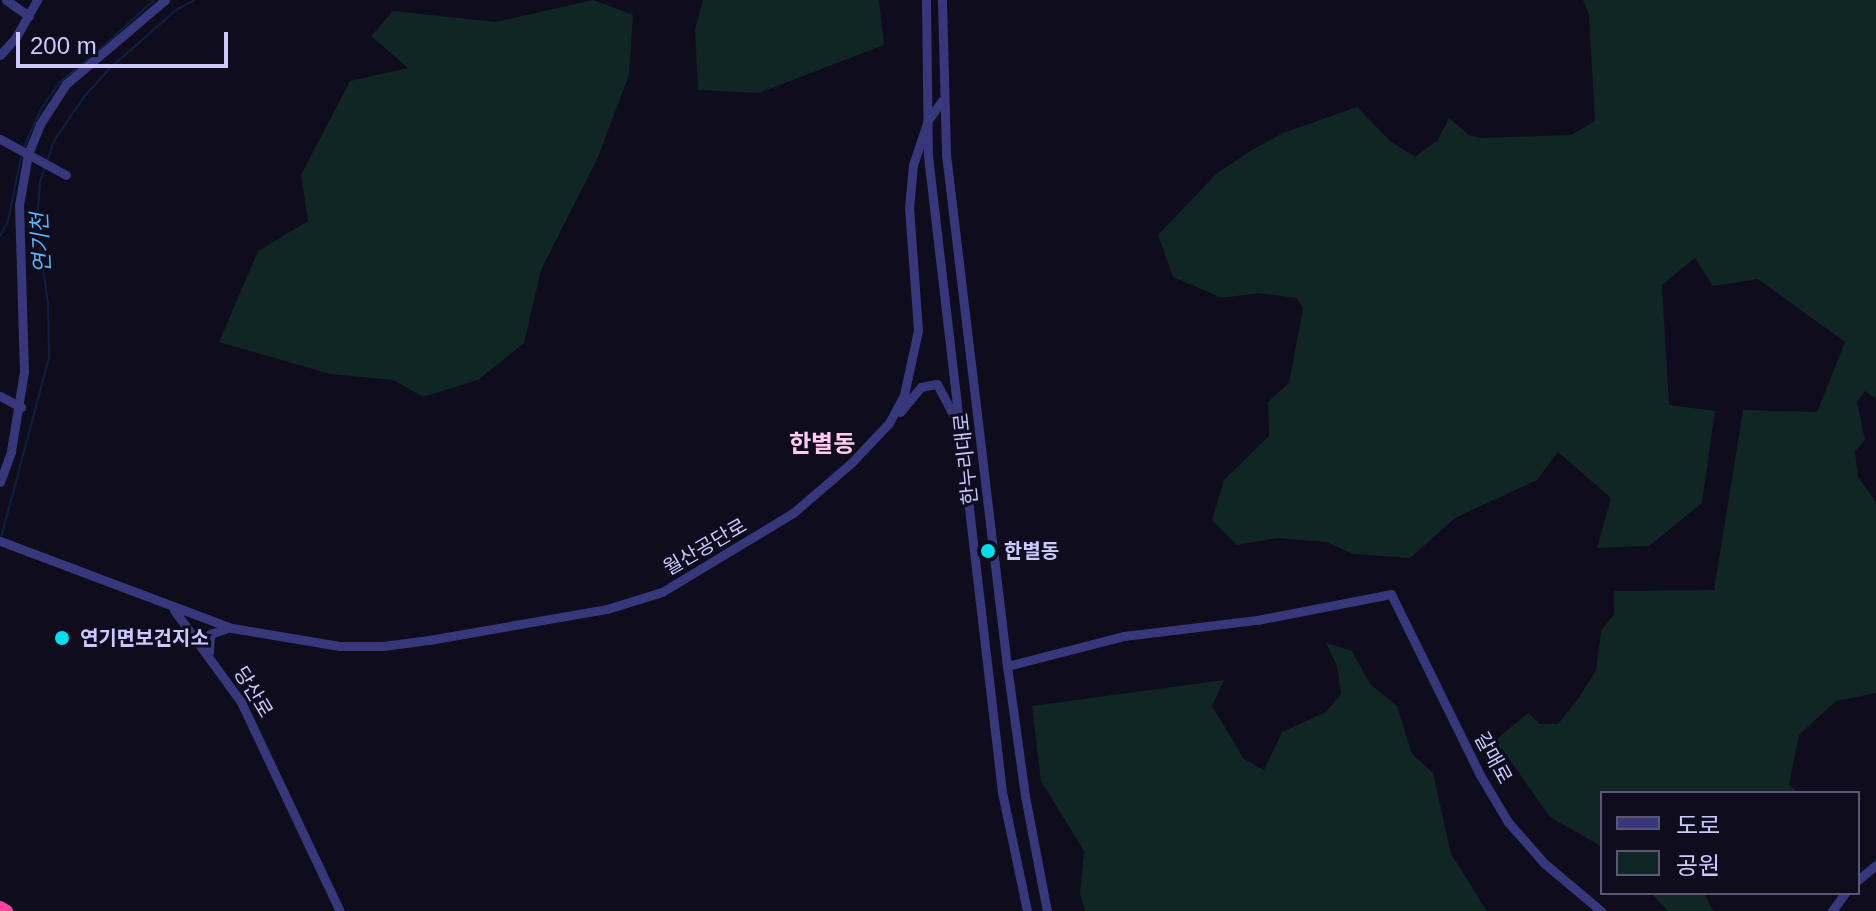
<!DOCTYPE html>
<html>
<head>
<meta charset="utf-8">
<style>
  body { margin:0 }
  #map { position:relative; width:1876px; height:911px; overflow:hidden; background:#0e0c1d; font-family:Arial,"Noto Sans KR",sans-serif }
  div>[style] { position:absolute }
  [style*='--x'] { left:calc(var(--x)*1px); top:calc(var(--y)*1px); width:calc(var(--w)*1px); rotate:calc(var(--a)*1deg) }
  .green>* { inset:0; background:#0f2625 }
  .stream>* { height:2px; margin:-1px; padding:0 1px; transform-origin:1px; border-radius:1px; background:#0c2240 }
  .minor>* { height:9px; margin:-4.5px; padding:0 4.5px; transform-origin:4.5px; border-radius:4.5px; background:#37377b }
  .highway>* { height:12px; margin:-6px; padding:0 6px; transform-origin:6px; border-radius:6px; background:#fd44a2 }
  .dots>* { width:22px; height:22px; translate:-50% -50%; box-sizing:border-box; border:4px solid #0e0c1d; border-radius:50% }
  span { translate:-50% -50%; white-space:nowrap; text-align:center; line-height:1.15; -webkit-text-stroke:6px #0e0c1d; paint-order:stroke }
  .street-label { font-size:20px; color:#ccc8fe }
  .poi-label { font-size:20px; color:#ccc8fe; font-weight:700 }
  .left { translate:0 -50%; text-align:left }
  .water-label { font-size:22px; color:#57b5fd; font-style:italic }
  .quarter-label { font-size:24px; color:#fecaed; font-weight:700 }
  .legend { position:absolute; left:1600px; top:791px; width:260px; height:104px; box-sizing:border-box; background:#0e0c1d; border:2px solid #5a5777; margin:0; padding:10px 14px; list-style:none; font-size:24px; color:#ccc8fe }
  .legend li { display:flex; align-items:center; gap:16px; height:40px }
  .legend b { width:40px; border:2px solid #5a5777 }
  .scale { position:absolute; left:16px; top:32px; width:212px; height:36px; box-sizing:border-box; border:4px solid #ccc8fe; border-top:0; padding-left:10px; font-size:24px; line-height:28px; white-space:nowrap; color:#ccc8fe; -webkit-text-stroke:6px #0e0c1d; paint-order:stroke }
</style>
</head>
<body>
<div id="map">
  <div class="green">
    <i style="clip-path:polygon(593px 0,633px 15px,629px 75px,598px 157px,541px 270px,524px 343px,478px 380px,423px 397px,393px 380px,330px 374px,219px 342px,258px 251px,308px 221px,301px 175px,350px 81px,408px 68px,371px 36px,393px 11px,496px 22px)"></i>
    <i style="clip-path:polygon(703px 0,879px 0,884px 45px,759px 93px,698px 90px,695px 30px)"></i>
    <i style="clip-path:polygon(1583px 0,1876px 0,1876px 399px,1865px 391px,1857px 402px,1865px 440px,1855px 451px,1858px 477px,1876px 502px,1876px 693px,1836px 701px,1799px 735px,1789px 785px,1799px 793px,1602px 793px,1602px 847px,1550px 817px,1502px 749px,1486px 748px,1528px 713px,1540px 724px,1558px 724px,1578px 699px,1596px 670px,1601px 631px,1614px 614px,1614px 591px,1714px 590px,1743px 410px,1817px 412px,1845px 342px,1758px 279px,1713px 286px,1695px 258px,1662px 285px,1669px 405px,1715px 411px,1702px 503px,1649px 546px,1597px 548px,1611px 498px,1558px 452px,1537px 480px,1455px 518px,1410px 558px,1353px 554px,1326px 542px,1278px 538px,1237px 545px,1212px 520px,1224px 480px,1269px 436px,1268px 402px,1289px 383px,1303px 309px,1297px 298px,1258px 293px,1222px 298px,1173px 277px,1158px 235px,1216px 174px,1252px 150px,1283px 133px,1357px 107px,1390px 141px,1415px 157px,1438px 140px,1449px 118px,1469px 135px,1481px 138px,1571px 135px,1595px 121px,1589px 15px)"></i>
    <i style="clip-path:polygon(1326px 643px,1352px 651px,1370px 684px,1397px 706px,1412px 754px,1433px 773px,1451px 854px,1487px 911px,1085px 911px,1080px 894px,1084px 851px,1041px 781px,1032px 706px,1224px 680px,1212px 706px,1244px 759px,1264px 770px,1282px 732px,1326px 712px,1341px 694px,1337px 666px)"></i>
    <i style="clip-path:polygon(1651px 893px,1704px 893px,1713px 911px,1668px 911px)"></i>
  </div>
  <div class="stream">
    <i style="--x:98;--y:51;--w:76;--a:-42.3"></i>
    <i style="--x:24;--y:147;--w:42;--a:-65.9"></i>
    <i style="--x:41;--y:109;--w:33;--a:-55"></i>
    <i style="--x:60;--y:82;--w:43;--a:-39.3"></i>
    <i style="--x:47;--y:162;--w:22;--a:-72"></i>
    <i style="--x:54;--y:141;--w:52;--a:-56"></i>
    <i style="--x:83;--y:98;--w:38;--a:-48"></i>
    <i style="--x:108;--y:70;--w:91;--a:-41.4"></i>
    <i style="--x:176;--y:10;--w:21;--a:-28"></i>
    <i style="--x:0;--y:236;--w:17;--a:-62"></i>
    <i style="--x:8;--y:221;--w:69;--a:-78.4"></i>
    <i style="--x:1;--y:538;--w:186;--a:-75.1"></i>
    <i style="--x:49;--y:358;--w:54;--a:-91.1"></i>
    <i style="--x:48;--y:304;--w:80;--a:-97.9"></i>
    <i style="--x:37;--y:225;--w:44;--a:-86.1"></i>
    <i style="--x:40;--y:181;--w:14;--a:-69"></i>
  </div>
  <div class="minor">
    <i style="--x:6;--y:0;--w:28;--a:35"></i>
    <i style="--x:926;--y:0;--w:156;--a:89.3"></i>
    <i style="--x:928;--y:156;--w:640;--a:83.36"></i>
    <i style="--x:1002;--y:792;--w:122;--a:78.1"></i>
    <i style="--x:942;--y:0;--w:154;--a:88.5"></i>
    <i style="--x:946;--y:154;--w:516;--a:83.21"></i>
    <i style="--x:1007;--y:666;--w:131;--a:82.1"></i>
    <i style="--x:1025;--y:796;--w:117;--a:79.2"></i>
    <i style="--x:0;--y:55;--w:24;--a:-48"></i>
    <i style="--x:16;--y:37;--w:43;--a:-60.4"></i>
    <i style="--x:0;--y:139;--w:75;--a:28.6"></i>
    <i style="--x:0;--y:396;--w:24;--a:28"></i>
    <i style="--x:900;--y:412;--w:33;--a:-50"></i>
    <i style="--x:921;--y:387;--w:16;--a:-11"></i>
    <i style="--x:937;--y:384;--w:43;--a:62.2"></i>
    <i style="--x:0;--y:482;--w:33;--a:-70"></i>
    <i style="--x:11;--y:451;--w:80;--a:-80.7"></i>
    <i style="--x:24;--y:372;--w:167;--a:-91.7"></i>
    <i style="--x:19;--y:205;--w:52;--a:-80"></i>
    <i style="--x:28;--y:154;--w:32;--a:-68"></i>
    <i style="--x:40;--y:124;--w:48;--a:-57"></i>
    <i style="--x:66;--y:84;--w:130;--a:-40.3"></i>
    <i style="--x:0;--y:541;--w:248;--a:20.6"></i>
    <i style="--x:232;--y:628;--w:109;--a:9.5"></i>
    <i style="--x:340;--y:646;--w:43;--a:0"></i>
    <i style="--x:383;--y:646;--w:46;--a:-7.4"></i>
    <i style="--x:429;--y:640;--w:181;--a:-9.9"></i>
    <i style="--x:607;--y:609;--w:58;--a:-17.2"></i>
    <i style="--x:662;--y:592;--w:153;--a:-31.1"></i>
    <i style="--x:793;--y:513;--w:78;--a:-40.8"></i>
    <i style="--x:852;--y:462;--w:54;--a:-46.5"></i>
    <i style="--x:889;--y:423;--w:32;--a:-62"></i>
    <i style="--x:904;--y:395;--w:66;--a:-77.8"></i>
    <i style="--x:918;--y:330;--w:122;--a:-94.2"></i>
    <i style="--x:909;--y:208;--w:43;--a:-84.7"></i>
    <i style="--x:913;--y:165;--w:47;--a:-71.6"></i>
    <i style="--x:928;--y:120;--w:24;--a:-54"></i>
    <i style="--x:174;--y:610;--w:114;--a:53.9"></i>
    <i style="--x:241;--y:702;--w:231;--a:64.7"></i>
    <i style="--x:209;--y:652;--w:18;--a:-87"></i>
    <i style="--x:210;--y:634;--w:18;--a:-19"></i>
    <i style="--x:1007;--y:666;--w:121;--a:-14.4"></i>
    <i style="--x:1124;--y:636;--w:134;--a:-6.9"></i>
    <i style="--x:1257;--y:620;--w:136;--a:-11"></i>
    <i style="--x:1391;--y:594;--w:202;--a:63.8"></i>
    <i style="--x:1480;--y:775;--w:55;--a:59.2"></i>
    <i style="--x:1508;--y:822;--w:55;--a:48.7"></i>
    <i style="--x:1544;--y:863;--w:75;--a:40.1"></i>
    <i style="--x:1858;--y:880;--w:23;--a:-40"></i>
    <i style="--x:1832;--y:911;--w:22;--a:-54"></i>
  </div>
  <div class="highway">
    <i style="--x:0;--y:907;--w:8;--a:30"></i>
  </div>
  <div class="dots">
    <i style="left:988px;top:551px;background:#03dfef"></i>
    <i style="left:62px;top:638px;background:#03dfef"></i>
  </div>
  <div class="street-label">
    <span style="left:966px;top:459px;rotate:-96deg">한누리대로</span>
    <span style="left:705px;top:547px;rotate:-30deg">월산공단로</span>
    <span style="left:253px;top:692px;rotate:59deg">당산로</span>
    <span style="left:1493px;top:758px;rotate:61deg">갈매로</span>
  </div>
  <div class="poi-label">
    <span class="left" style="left:1004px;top:551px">한별동</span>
    <span class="left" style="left:80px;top:638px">연기면보건지소</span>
  </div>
  <div class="water-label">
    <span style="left:41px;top:243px;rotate:-93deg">연기천</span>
  </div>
  <div class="quarter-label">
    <span style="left:822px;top:444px">한별동</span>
  </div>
  <ul class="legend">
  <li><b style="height:10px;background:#37377b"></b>도로</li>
  <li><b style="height:22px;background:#0f2625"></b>공원</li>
  </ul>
  <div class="scale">200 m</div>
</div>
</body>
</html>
